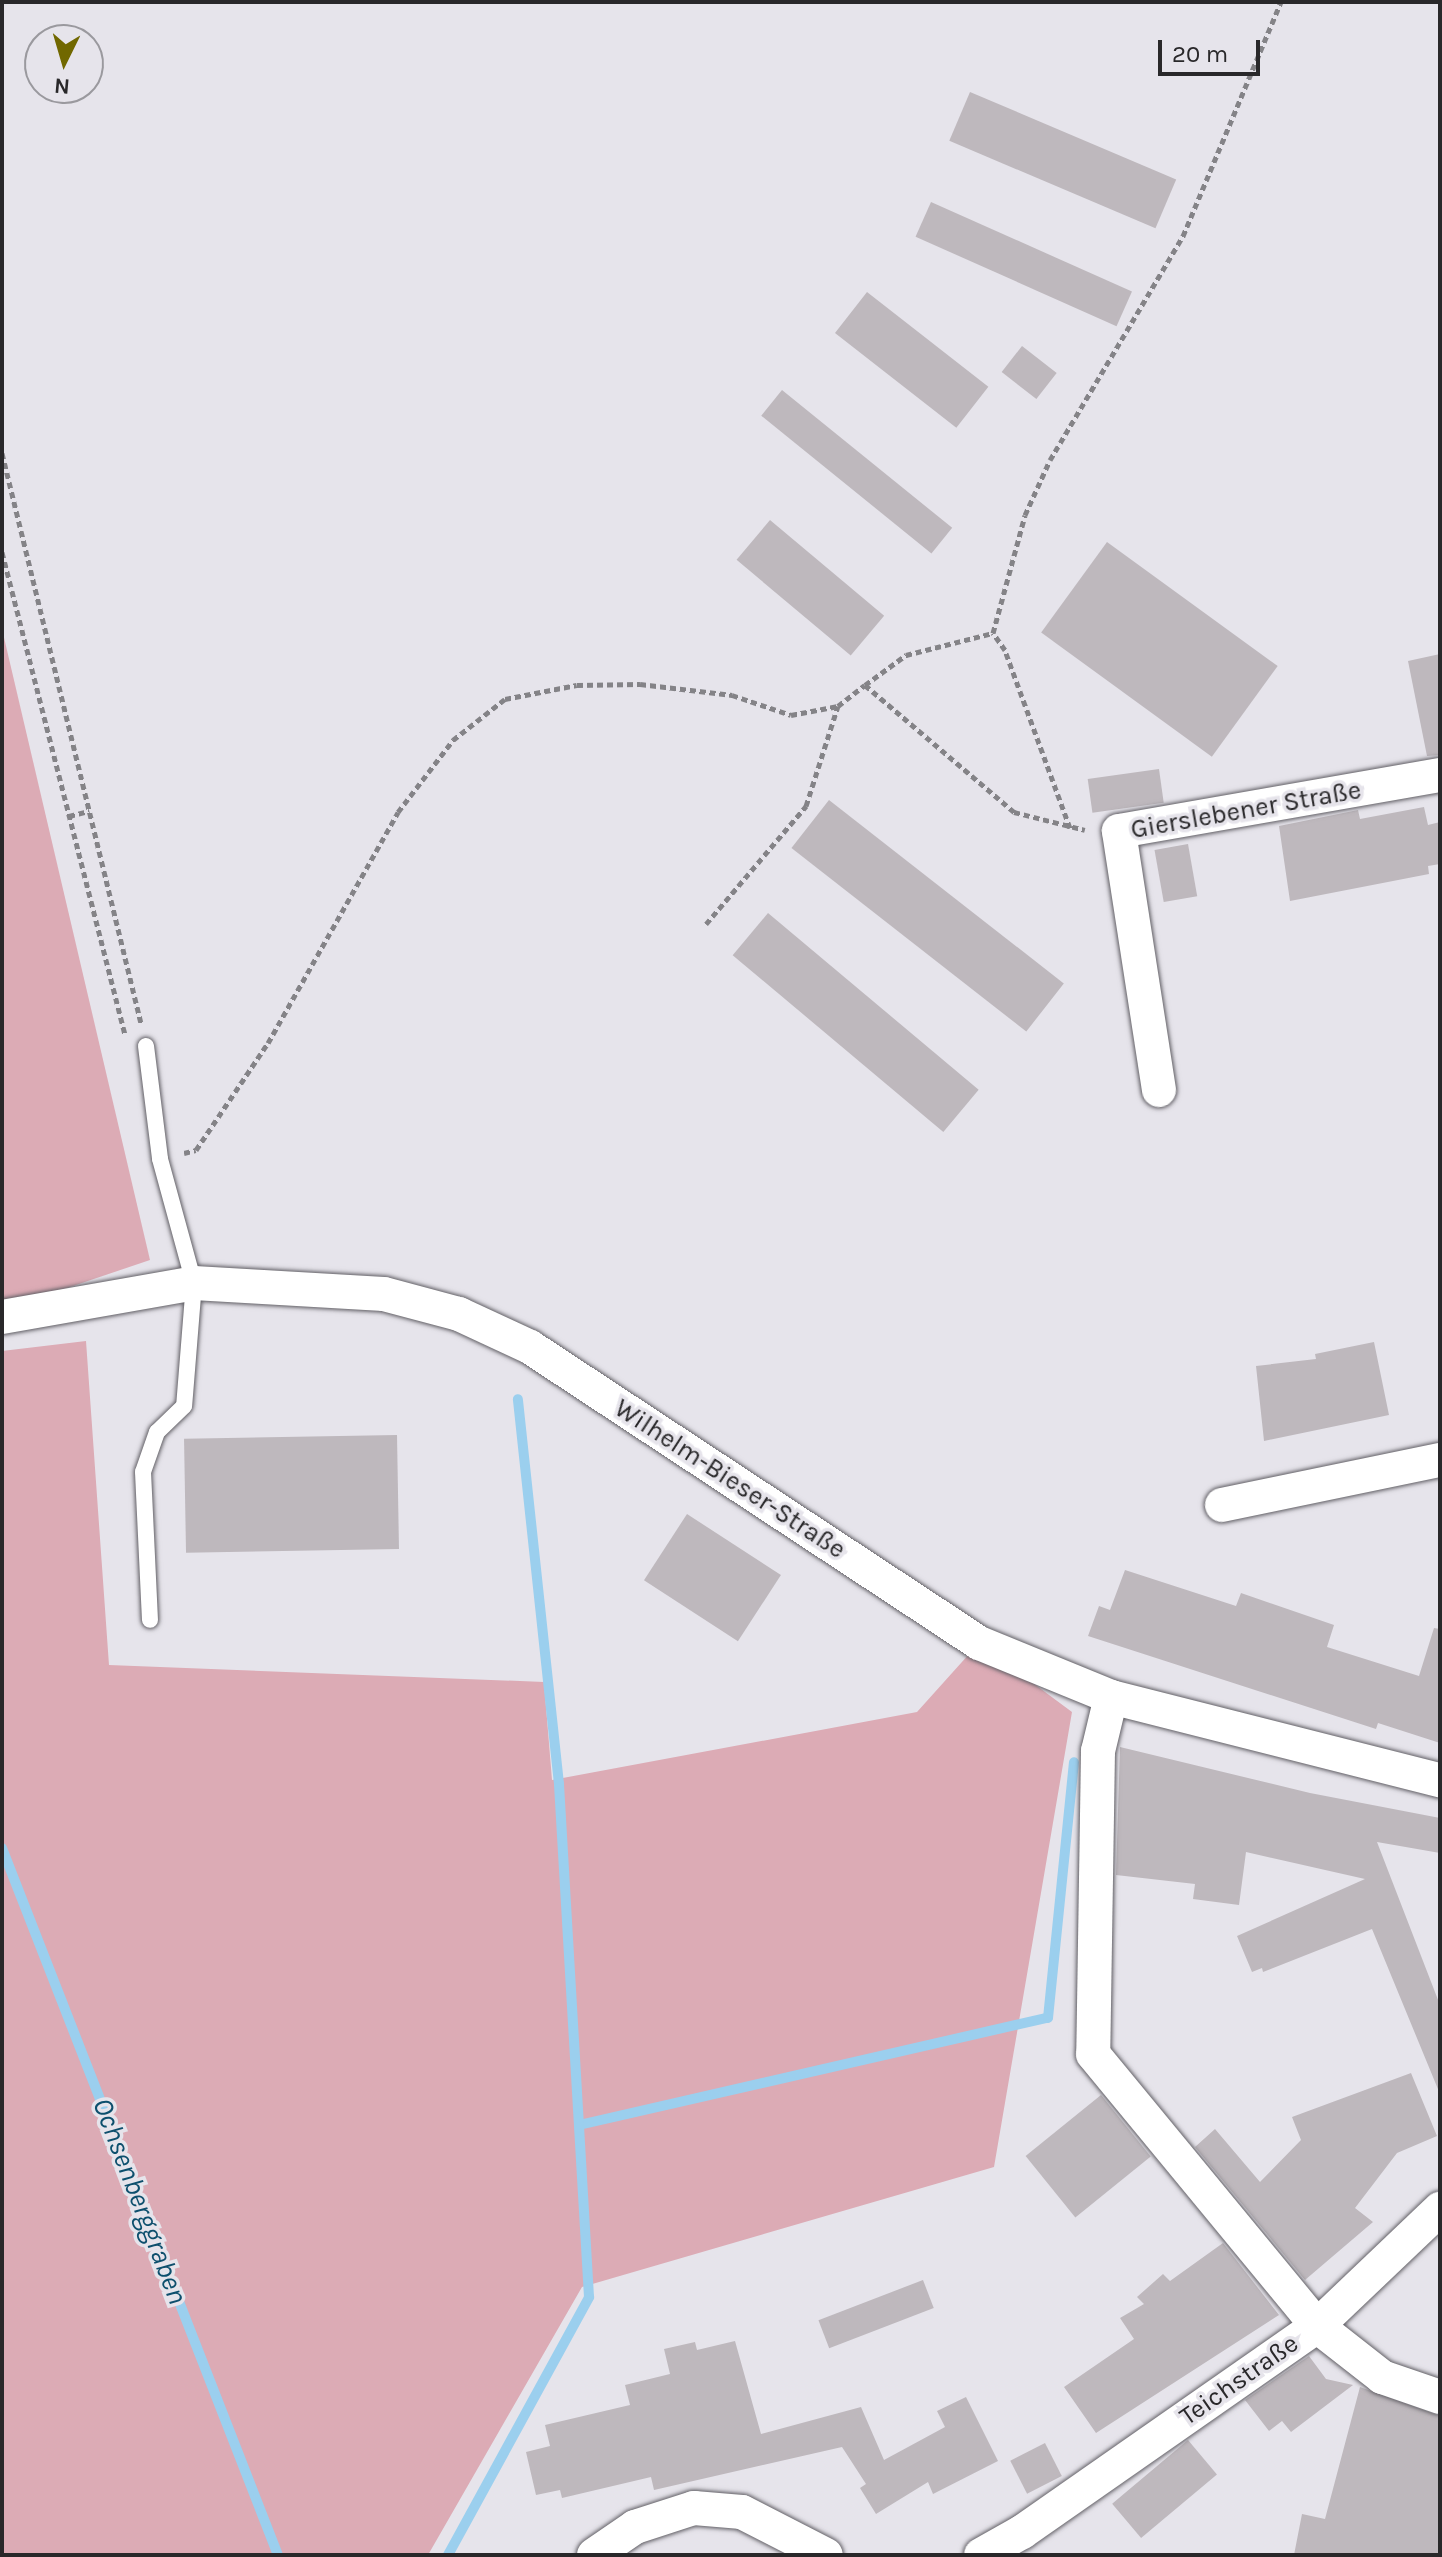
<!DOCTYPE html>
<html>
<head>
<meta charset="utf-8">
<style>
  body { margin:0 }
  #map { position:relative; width:1442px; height:2557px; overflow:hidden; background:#e6e4eb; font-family:Karla,sans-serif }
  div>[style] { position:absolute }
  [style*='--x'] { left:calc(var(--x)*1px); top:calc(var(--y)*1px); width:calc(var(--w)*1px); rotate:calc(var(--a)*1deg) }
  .green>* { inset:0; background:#dcabb5 }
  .stream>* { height:10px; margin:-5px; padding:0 5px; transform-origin:5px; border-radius:5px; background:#9bcfee }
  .building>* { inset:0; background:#beb8bd; transform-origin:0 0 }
  .path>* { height:5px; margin-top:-2.5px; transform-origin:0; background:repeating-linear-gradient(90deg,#848387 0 6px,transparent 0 10px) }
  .roads { filter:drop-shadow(0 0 2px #626066) drop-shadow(0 0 2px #626066) }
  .lane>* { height:16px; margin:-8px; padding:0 8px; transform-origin:8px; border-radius:8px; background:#fff }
  .street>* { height:34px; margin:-17px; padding:0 17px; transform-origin:17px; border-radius:17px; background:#fff }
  span { translate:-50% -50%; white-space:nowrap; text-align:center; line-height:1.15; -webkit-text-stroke:7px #e6e4eb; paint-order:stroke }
  .street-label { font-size:26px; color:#29282a }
  .water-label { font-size:28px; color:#0d4f6d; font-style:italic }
  .frame { position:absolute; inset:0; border:4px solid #29282a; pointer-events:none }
  .north { position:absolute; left:24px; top:24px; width:80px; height:80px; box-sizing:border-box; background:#e6e4eb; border:2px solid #9a999e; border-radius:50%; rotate:185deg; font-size:22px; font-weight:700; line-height:32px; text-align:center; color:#29282a }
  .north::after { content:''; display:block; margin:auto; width:28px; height:36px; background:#716800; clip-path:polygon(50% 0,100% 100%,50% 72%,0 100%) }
  .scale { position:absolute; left:1158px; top:40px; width:102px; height:36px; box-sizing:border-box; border:4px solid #29282a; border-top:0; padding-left:10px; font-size:24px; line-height:28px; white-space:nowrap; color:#29282a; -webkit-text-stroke:6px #e6e4eb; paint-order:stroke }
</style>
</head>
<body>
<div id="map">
  <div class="green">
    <i style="clip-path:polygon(2px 629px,150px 1260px,2px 1310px)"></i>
    <i style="clip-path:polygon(86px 1341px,109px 1665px,544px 1682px,552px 1780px,917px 1712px,979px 1643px,1072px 1712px,994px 2167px,582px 2287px,428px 2555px,2px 2555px,2px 1351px)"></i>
  </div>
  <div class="stream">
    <i style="--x:2;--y:1848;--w:759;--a:68.68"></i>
    <i style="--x:579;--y:2125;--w:481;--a:-12.9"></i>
    <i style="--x:1048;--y:2018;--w:257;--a:-84.2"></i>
    <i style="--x:448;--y:2555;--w:294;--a:-61.3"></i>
    <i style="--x:589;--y:2297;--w:514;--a:-93.35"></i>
    <i style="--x:559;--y:1784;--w:387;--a:-96.1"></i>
  </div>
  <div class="building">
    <i style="left:970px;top:92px;width:224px;height:53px;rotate:23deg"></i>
    <i style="left:931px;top:202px;width:220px;height:38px;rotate:24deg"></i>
    <i style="left:867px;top:292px;width:154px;height:52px;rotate:38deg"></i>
    <i style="left:1022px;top:346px;width:44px;height:33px;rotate:38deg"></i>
    <i style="left:782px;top:390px;width:219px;height:33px;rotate:39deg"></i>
    <i style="left:770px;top:520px;width:149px;height:52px;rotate:40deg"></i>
    <i style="left:1107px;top:542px;width:211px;height:112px;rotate:36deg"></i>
    <i style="clip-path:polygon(1440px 654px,1440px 755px,1427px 756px,1408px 661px)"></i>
    <i style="left:1159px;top:769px;width:34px;height:72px;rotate:82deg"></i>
    <i style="left:829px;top:800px;width:298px;height:61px;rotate:38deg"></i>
    <i style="clip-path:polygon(1424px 807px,1428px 825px,1440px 822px,1440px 864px,1428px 866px,1429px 874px,1290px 901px,1279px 826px,1358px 810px,1360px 819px)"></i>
    <i style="left:1188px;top:844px;width:53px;height:34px;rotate:80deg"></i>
    <i style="left:768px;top:913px;width:275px;height:55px;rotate:40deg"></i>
    <i style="clip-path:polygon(1374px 1342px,1389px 1415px,1264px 1441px,1256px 1366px,1316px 1359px,1315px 1354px)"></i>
    <i style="left:397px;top:1435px;width:114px;height:213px;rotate:89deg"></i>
    <i style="left:687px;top:1514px;width:112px;height:79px;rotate:33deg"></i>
    <i style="clip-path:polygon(1125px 1570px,1236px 1606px,1241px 1593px,1334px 1625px,1327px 1647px,1419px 1676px,1434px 1628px,1440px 1629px,1440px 1743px,1378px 1723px,1376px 1729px,1088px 1636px,1099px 1606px,1110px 1610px)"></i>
    <i style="clip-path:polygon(1120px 1747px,1310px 1793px,1440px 1818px,1440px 1853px,1377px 1842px,1440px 2005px,1440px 2094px,1372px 1929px,1263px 1972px,1262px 1968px,1252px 1972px,1237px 1936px,1365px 1879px,1246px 1852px,1239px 1905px,1193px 1899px,1195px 1884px,1116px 1875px)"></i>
    <i style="clip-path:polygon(1411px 2073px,1437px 2136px,1397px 2153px,1355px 2208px,1373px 2222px,1305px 2280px,1195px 2147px,1215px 2129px,1260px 2182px,1301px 2140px,1292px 2117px)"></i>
    <i style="left:1101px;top:2095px;width:79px;height:97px;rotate:51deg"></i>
    <i style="clip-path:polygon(1223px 2243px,1279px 2315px,1096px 2433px,1064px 2387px,1134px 2339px,1120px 2318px,1144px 2304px,1137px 2297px,1163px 2274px,1170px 2281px)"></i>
    <i style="left:923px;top:2280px;width:30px;height:112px;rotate:69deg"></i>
    <i style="clip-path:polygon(735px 2341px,761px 2434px,861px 2407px,884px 2460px,945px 2427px,937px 2411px,966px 2397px,998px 2461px,933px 2494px,928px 2482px,876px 2514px,860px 2488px,866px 2484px,842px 2447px,654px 2490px,651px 2477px,562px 2498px,560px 2490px,536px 2495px,526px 2452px,550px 2446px,545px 2425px,630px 2405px,625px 2385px,670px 2374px,664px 2349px,695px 2342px,697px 2350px)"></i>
    <i style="clip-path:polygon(1309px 2356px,1326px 2379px,1353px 2385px,1291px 2432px,1282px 2421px,1269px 2431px,1245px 2400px)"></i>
    <i style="clip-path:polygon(1360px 2387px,1440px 2416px,1440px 2555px,1294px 2555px,1302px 2514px,1325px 2519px)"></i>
    <i style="left:1188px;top:2440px;width:45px;height:99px;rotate:50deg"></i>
    <i style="left:1045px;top:2443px;width:37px;height:39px;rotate:63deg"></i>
  </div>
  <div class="path">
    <i style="--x:2;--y:453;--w:587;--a:76.3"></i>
    <i style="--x:2;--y:552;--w:498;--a:75.7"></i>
    <i style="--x:865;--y:685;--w:51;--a:-36.2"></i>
    <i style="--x:906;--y:655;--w:90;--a:-14.2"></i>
    <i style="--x:69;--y:816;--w:21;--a:-14"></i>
    <i style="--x:1070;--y:828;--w:189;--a:-110.1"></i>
    <i style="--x:1005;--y:650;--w:21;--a:-125"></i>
    <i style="--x:993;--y:633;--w:122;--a:-74.8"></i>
    <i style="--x:1025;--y:515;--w:60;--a:-65.6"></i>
    <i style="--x:1050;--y:460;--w:261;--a:-59.3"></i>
    <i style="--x:1183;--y:236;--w:254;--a:-67.3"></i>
    <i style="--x:706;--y:924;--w:155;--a:-49.7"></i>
    <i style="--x:806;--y:806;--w:105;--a:-72.3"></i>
    <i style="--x:184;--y:1153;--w:12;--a:-14"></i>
    <i style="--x:196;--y:1150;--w:129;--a:-56.1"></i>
    <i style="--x:268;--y:1043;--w:265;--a:-60.6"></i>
    <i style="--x:398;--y:812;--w:91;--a:-52.6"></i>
    <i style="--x:453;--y:740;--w:66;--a:-38.3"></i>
    <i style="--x:505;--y:699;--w:73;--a:-11"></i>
    <i style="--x:577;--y:685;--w:63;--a:-0.9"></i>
    <i style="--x:640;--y:684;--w:93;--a:6.8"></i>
    <i style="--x:732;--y:695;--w:62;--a:18.7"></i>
    <i style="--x:791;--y:715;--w:48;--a:-10.8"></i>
    <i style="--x:838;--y:706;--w:34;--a:-38"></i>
    <i style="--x:865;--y:685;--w:196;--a:40.4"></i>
    <i style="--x:1014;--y:812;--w:73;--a:14.2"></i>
  </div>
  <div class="roads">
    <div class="lane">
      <i style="--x:146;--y:1046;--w:114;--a:82.9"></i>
      <i style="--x:160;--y:1159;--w:129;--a:74.7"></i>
      <i style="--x:194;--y:1283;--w:123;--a:94.6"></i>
      <i style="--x:184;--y:1406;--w:37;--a:136"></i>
      <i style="--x:157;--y:1432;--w:42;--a:109.3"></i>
      <i style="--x:143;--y:1472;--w:148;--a:87.3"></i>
    </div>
    <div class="street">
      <i style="--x:1159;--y:1090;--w:262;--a:-98.8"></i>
      <i style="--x:1119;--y:831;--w:326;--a:-9.9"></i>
      <i style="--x:2;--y:1317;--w:195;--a:-10"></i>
      <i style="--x:194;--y:1283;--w:190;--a:3.3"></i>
      <i style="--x:384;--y:1294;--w:78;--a:14.9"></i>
      <i style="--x:459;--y:1314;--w:78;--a:24.9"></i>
      <i style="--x:530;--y:1347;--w:538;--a:33.39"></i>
      <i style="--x:979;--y:1643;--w:143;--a:22.2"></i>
      <i style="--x:1111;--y:1697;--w:339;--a:14.2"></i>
      <i style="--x:1222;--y:1505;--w:223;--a:-11.7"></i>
      <i style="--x:1111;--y:1697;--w:56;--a:103.5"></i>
      <i style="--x:1098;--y:1751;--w:303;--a:90.9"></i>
      <i style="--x:1093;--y:2054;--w:352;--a:50.5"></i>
      <i style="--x:1317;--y:2326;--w:83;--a:38.1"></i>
      <i style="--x:1382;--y:2377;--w:61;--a:19"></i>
      <i style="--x:594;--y:2555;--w:50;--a:-34.3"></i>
      <i style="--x:635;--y:2527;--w:62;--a:-17.9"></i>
      <i style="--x:694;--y:2508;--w:48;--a:4.8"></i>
      <i style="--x:742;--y:2512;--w:94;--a:27.1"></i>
      <i style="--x:981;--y:2555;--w:47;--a:-29.3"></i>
      <i style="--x:1022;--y:2532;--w:360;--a:-34.9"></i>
      <i style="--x:1317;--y:2326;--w:170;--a:-43.6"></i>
    </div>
  </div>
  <div class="street-label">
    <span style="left:1246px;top:810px;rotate:-10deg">Gierslebener Straße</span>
    <span style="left:730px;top:1479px;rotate:33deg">Wilhelm-Bieser-Straße</span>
    <span style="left:1239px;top:2380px;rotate:-35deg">Teichstraße</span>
  </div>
  <div class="water-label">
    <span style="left:140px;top:2201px;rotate:69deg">Ochsenberggraben</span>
  </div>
  <div class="frame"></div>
  <div class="north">N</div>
  <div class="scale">20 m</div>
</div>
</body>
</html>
